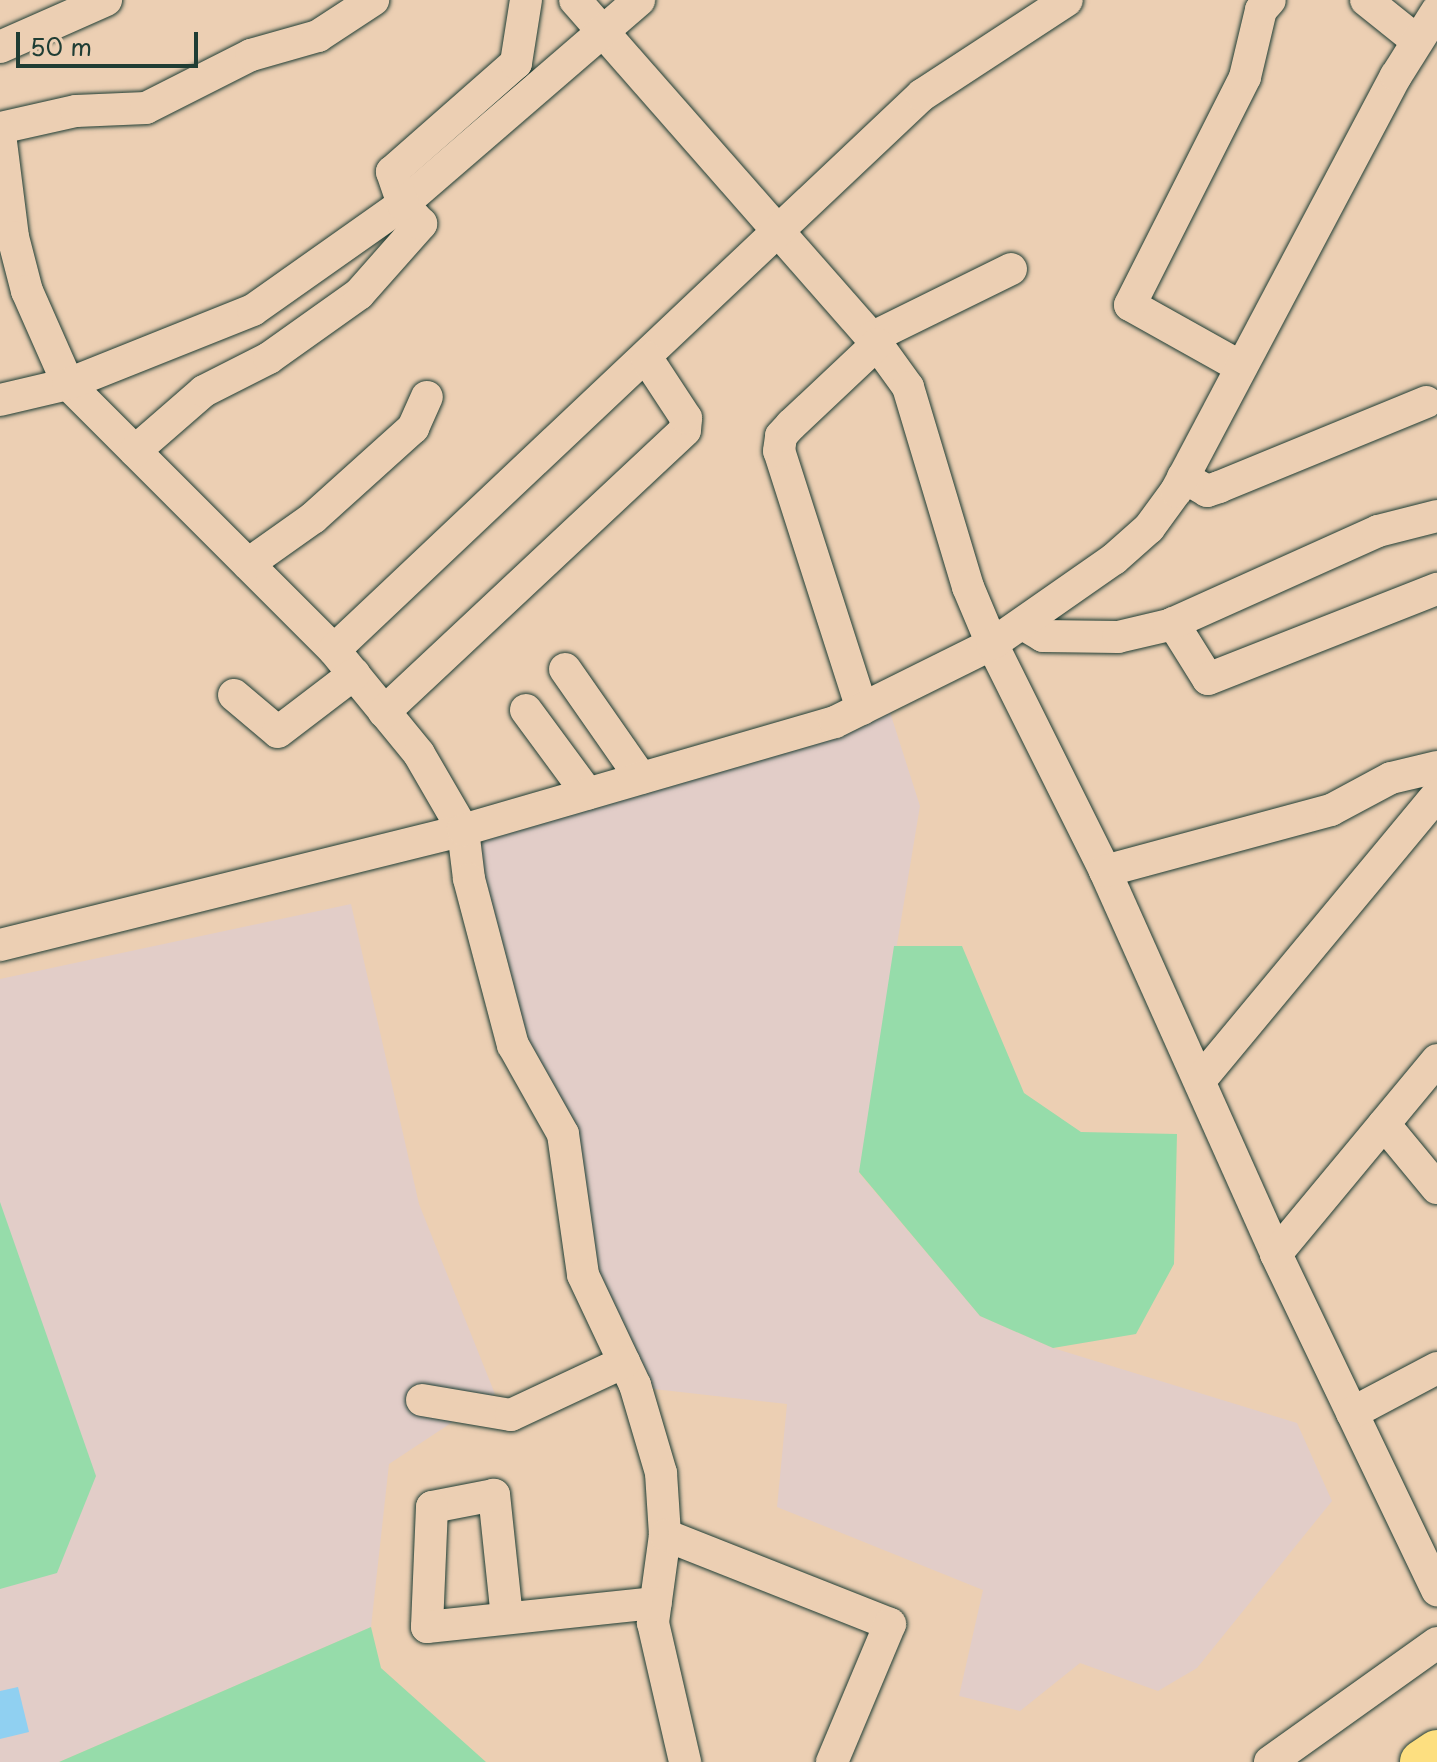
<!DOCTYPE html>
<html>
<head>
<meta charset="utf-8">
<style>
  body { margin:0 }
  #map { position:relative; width:1437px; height:1762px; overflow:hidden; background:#eccfb3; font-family:"Playpen Sans",sans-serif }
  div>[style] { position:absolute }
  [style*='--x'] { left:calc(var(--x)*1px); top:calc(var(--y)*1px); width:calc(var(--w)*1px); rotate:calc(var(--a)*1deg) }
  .built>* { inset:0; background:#e2cdc8 }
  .green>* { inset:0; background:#96dcaa }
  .water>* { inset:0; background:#90d0f1 }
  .roads { filter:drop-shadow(0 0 2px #1f3d34) drop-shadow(0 0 2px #1f3d34) }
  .minor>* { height:32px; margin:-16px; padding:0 16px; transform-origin:16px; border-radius:16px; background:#eccfb3 }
  .highway>* { height:44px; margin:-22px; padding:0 22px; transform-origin:22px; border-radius:22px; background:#fddf80 }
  span { translate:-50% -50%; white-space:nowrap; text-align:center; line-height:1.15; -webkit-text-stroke:6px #eccfb3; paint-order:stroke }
  .scale { position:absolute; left:16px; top:32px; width:182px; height:36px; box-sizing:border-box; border:4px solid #1f3d34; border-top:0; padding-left:10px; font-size:24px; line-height:28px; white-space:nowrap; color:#1f3d34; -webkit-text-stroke:6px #eccfb3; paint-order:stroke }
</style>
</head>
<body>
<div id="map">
  <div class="built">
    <i style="clip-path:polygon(889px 709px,920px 806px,859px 1173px,980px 1316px,1053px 1348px,1297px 1423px,1332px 1501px,1197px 1668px,1158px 1691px,1080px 1663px,1020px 1711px,959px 1696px,983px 1590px,777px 1507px,787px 1404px,645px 1388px,593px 1272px,521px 1045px,464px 841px)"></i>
    <i style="clip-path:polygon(351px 904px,419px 1204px,495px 1394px,389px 1464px,371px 1627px,59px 1762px,0 1762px,0 979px)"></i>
  </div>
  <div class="green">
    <i style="clip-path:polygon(894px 946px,962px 946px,1024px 1093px,1081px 1132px,1177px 1134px,1174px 1264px,1136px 1334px,1053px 1348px,980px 1316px,859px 1172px)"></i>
    <i style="clip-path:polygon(0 1202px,96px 1476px,57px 1573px,0 1589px)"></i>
    <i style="clip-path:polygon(371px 1627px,381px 1668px,486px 1762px,59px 1762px)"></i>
  </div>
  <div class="water">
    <i style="clip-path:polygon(18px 1687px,29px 1732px,0 1739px,0 1691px)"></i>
  </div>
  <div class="roads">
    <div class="minor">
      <i style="--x:575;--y:0;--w:458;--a:48.7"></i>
      <i style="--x:877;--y:344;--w:53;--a:54.2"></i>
      <i style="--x:908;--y:387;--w:209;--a:73.3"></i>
      <i style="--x:968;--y:587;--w:62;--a:67.2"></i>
      <i style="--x:992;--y:644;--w:254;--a:63.5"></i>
      <i style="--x:1105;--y:871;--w:419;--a:65.9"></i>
      <i style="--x:1276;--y:1254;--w:373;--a:64.4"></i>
      <i style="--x:1366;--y:0;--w:64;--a:38.7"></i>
      <i style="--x:0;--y:47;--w:116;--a:-23.9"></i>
      <i style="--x:0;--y:128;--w:78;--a:-12.6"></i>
      <i style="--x:76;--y:111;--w:70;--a:-2.5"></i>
      <i style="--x:146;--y:108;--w:118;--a:-26.8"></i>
      <i style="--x:251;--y:55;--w:70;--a:-15.8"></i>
      <i style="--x:318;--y:36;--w:66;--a:-33.2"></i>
      <i style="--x:0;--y:134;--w:104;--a:82.8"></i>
      <i style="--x:13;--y:237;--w:56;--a:75.5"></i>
      <i style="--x:27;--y:291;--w:102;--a:66.2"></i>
      <i style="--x:68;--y:384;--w:376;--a:45"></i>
      <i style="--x:334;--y:650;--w:134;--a:50.7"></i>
      <i style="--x:419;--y:754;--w:88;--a:59.9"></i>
      <i style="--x:463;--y:830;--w:49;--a:83"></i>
      <i style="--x:469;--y:879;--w:172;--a:75.2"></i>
      <i style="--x:513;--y:1045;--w:102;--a:60.7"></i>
      <i style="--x:563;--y:1134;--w:142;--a:81.9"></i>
      <i style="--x:583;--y:1275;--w:122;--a:64.7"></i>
      <i style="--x:635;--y:1385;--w:92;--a:73.5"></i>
      <i style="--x:661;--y:1473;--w:62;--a:86.3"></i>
      <i style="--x:665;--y:1535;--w:89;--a:97.8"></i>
      <i style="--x:653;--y:1623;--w:143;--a:77"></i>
      <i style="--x:871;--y:338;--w:156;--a:-26.2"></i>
      <i style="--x:1241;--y:367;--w:127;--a:-150.8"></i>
      <i style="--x:1130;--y:305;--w:255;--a:-63.2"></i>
      <i style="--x:1245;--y:77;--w:69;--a:-76.6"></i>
      <i style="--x:1261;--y:10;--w:13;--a:-48"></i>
      <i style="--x:0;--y:400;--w:70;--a:-13.2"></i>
      <i style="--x:68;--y:384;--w:199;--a:-21.8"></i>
      <i style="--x:253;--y:310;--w:184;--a:-35.2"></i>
      <i style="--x:403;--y:204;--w:312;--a:-40.8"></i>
      <i style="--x:135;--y:451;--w:91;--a:-41"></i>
      <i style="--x:204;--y:391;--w:73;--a:-26.9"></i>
      <i style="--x:269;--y:358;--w:110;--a:-35.4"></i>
      <i style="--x:359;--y:294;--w:94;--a:-48.5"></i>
      <i style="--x:421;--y:224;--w:27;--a:-132"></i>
      <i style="--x:403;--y:204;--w:34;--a:-109"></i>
      <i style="--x:392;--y:172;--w:165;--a:-41.3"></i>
      <i style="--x:516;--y:63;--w:64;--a:-81"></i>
      <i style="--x:1183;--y:477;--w:28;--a:30"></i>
      <i style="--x:1207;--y:491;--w:13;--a:-18"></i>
      <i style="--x:1219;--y:487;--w:224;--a:-22.3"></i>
      <i style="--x:248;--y:564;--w:80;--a:-35.3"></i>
      <i style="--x:313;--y:518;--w:135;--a:-42"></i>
      <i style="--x:413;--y:428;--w:34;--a:-66"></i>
      <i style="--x:1173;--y:623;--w:66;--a:58"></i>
      <i style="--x:1208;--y:679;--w:246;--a:-21.5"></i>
      <i style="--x:1023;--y:624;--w:23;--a:31"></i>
      <i style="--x:1043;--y:636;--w:75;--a:0.8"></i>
      <i style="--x:1118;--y:637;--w:52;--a:-13.2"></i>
      <i style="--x:1169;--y:625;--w:229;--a:-24.2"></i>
      <i style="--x:1378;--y:531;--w:61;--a:-14.3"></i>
      <i style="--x:334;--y:650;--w:809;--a:-43.35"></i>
      <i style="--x:922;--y:95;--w:173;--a:-33.2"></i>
      <i style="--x:565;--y:669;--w:133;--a:55.1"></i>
      <i style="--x:234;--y:695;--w:57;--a:40.1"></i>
      <i style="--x:278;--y:732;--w:96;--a:-37.3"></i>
      <i style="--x:862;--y:709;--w:271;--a:-107.8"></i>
      <i style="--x:779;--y:451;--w:15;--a:-82"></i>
      <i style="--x:781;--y:436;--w:15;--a:-48"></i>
      <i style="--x:791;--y:425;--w:118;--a:-43.3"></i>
      <i style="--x:526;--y:710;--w:104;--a:53.6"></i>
      <i style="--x:384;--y:712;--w:412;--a:-43.1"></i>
      <i style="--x:685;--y:430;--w:12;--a:-85"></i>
      <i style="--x:686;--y:418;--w:73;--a:-123.3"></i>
      <i style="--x:1105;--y:871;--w:234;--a:-15.1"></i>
      <i style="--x:1331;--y:810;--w:68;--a:-28.1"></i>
      <i style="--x:1391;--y:778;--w:47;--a:-13.4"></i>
      <i style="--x:0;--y:945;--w:477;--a:-13.9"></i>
      <i style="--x:463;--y:830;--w:387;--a:-16.2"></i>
      <i style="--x:835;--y:722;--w:175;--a:-26.4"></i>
      <i style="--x:992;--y:644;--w:149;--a:-34.9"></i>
      <i style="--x:1114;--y:559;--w:47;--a:-41.5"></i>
      <i style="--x:1149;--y:528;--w:46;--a:-53.9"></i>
      <i style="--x:1176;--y:491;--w:470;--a:-62.1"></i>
      <i style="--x:1396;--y:76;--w:77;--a:-57.8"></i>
      <i style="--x:1202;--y:1078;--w:368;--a:-50.3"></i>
      <i style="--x:1384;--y:1124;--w:83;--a:50.4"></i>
      <i style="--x:1276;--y:1254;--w:252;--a:-50.3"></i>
      <i style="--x:422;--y:1400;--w:90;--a:9.6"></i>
      <i style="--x:511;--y:1415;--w:125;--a:-25.1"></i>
      <i style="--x:1352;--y:1413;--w:96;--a:-27.9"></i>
      <i style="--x:665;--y:1535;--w:242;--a:21.6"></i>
      <i style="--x:890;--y:1624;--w:150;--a:112.8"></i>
      <i style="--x:507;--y:1618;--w:124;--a:-96"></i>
      <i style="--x:494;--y:1495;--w:63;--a:169"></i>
      <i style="--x:432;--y:1507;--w:120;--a:92.4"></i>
      <i style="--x:427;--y:1627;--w:230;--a:-6"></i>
      <i style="--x:1270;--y:1762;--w:205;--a:-35.5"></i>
    </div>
    <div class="highway">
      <i style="--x:1422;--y:1762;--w:18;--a:-34"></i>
    </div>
  </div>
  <div class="scale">50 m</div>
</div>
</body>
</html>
